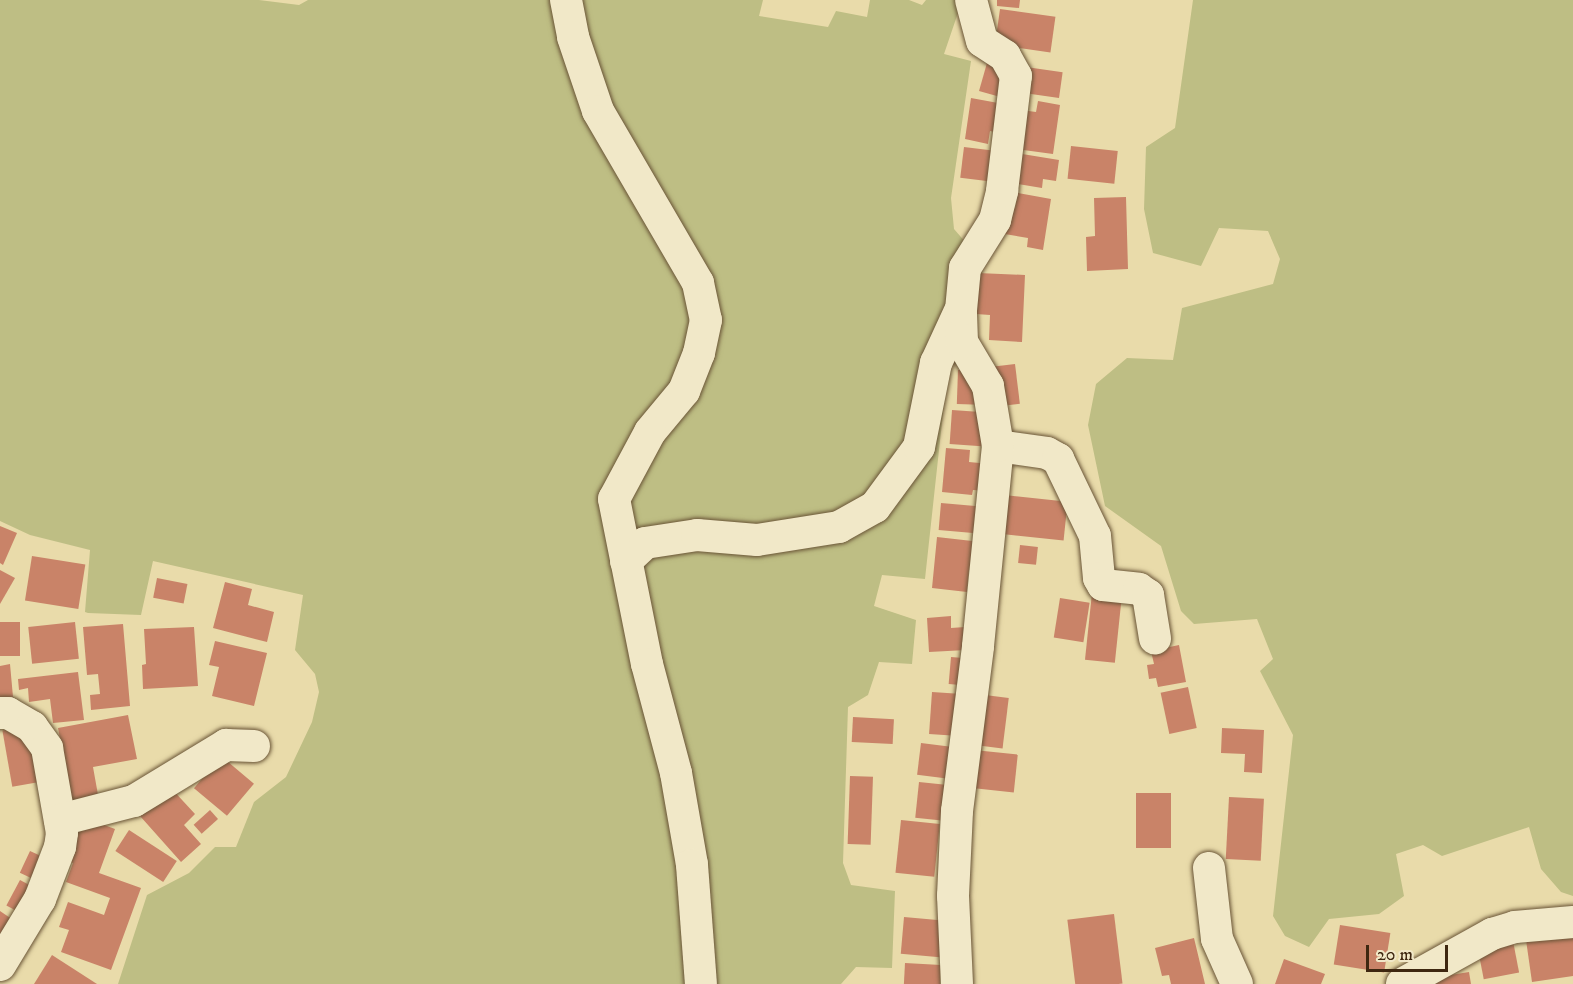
<!DOCTYPE html>
<html>
<head>
<meta charset="utf-8">
<style>
  body { margin:0 }
  #map { position:relative; width:1573px; height:984px; overflow:hidden; background:#e9dbaa; font-family:"IM FELL DW Pica",serif }
  div>[style] { position:absolute }
  [style*='--x'] { left:calc(var(--x)*1px); top:calc(var(--y)*1px); width:calc(var(--w)*1px); rotate:calc(var(--a)*1deg) }
  .green>* { inset:0; background:#bebe84 }
  .building>* { inset:0; background:#c98368; transform-origin:0 0 }
  .roads { filter:drop-shadow(0 0 2px #695436) drop-shadow(0 0 2px #695436) }
  .minor>* { height:32px; margin:-16px; padding:0 16px; transform-origin:16px; border-radius:16px; background:#f1e8c8 }
  span { translate:-50% -50%; white-space:nowrap; text-align:center; line-height:1.15; -webkit-text-stroke:4.5px #f1e8c8; paint-order:stroke }
  .scale { position:absolute; left:1366px; top:945px; width:82px; height:27px; box-sizing:border-box; border:3px solid #3e2710; border-top:0; padding-left:8px; font-size:18px; line-height:21px; white-space:nowrap; color:#3e2710; -webkit-text-stroke:4px #f1e8c8; paint-order:stroke }
</style>
</head>
<body>
<div id="map">
  <div class="green">
    <i style="clip-path:polygon(0 0,259px 0,299px 5px,308px 0,763px 0,759px 16px,828px 27px,836px 11px,867px 17px,870px 0,909px 0,922px 5px,926px 0,957px 0,960px 7px,944px 54px,971px 61px,951px 198px,954px 229px,967px 244px,949px 358px,925px 579px,882px 575px,874px 606px,916px 620px,912px 664px,879px 662px,868px 695px,848px 707px,843px 863px,851px 885px,895px 891px,892px 968px,856px 967px,841px 984px,118px 984px,147px 895px,189px 873px,215px 847px,236px 847px,254px 802px,286px 777px,312px 722px,319px 692px,315px 674px,295px 650px,303px 595px,153px 561px,141px 615px,88px 613px,85px 612px,90px 550px,30px 535px,0 521px)"></i>
    <i style="clip-path:polygon(1193px 0,1573px 0,1573px 896px,1561px 892px,1541px 869px,1529px 827px,1442px 856px,1423px 845px,1396px 854px,1404px 896px,1379px 914px,1329px 919px,1309px 947px,1285px 936px,1273px 916px,1293px 735px,1260px 671px,1273px 659px,1257px 619px,1194px 624px,1181px 611px,1161px 546px,1105px 506px,1088px 425px,1096px 384px,1127px 358px,1173px 360px,1182px 308px,1273px 284px,1280px 259px,1268px 231px,1219px 228px,1201px 266px,1153px 253px,1144px 209px,1146px 147px,1175px 128px)"></i>
  </div>
  <div class="building">
    <i style="clip-path:polygon(997px 0,1020px 0,1019px 8px,997px 6px)"></i>
    <i style="left:1000px;top:9px;width:56px;height:36px;rotate:8deg"></i>
    <i style="left:987px;top:63px;width:25px;height:29px;rotate:16deg"></i>
    <i style="left:1026px;top:67px;width:37px;height:26px;rotate:8deg"></i>
    <i style="clip-path:polygon(971px 98px,1009px 105px,1004px 134px,990px 131px,988px 144px,965px 139px)"></i>
    <i style="clip-path:polygon(1038px 101px,1060px 105px,1053px 154px,1016px 149px,1021px 110px,1036px 112px)"></i>
    <i style="left:1071px;top:146px;width:47px;height:33px;rotate:6deg"></i>
    <i style="left:964px;top:147px;width:35px;height:31px;rotate:7deg"></i>
    <i style="clip-path:polygon(1016px 153px,1059px 160px,1056px 181px,1043px 179px,1042px 188px,1018px 184px)"></i>
    <i style="clip-path:polygon(1018px 193px,1051px 199px,1043px 250px,1027px 247px,1028px 238px,999px 233px,1004px 206px,1015px 208px)"></i>
    <i style="clip-path:polygon(1126px 197px,1128px 269px,1087px 271px,1086px 237px,1095px 236px,1094px 198px)"></i>
    <i style="clip-path:polygon(978px 273px,1025px 275px,1022px 342px,989px 340px,990px 315px,976px 314px)"></i>
    <i style="left:1015px;top:364px;width:40px;height:23px;rotate:83deg"></i>
    <i style="left:958px;top:370px;width:23px;height:34px;rotate:2deg"></i>
    <i style="left:952px;top:410px;width:32px;height:34px;rotate:4deg"></i>
    <i style="clip-path:polygon(946px 448px,970px 450px,969px 462px,990px 464px,988px 491px,973px 490px,972px 495px,942px 492px)"></i>
    <i style="left:1004px;top:495px;width:64px;height:39px;rotate:6deg"></i>
    <i style="left:941px;top:503px;width:43px;height:27px;rotate:5deg"></i>
    <i style="clip-path:polygon(0 526px,17px 533px,3px 565px,0 563px)"></i>
    <i style="clip-path:polygon(937px 537px,981px 542px,978px 571px,969px 570px,967px 592px,932px 588px)"></i>
    <i style="left:1020px;top:545px;width:18px;height:18px;rotate:6deg"></i>
    <i style="left:32px;top:556px;width:54px;height:45px;rotate:9deg"></i>
    <i style="clip-path:polygon(0 570px,15px 578px,0 604px)"></i>
    <i style="left:157px;top:578px;width:31px;height:20px;rotate:11deg"></i>
    <i style="clip-path:polygon(225px 582px,252px 589px,248px 605px,274px 612px,267px 642px,213px 628px)"></i>
    <i style="left:1092px;top:593px;width:30px;height:67px;rotate:6deg"></i>
    <i style="left:1060px;top:598px;width:30px;height:40px;rotate:9deg"></i>
    <i style="clip-path:polygon(951px 616px,951px 628px,965px 627px,966px 650px,929px 652px,927px 618px)"></i>
    <i style="left:0;top:622px;width:20px;height:34px"></i>
    <i style="left:75px;top:622px;width:37px;height:47px;rotate:84deg"></i>
    <i style="clip-path:polygon(123px 624px,130px 706px,91px 710px,90px 695px,100px 694px,98px 674px,87px 675px,83px 627px)"></i>
    <i style="clip-path:polygon(194px 627px,198px 686px,143px 689px,142px 665px,146px 664px,144px 629px)"></i>
    <i style="clip-path:polygon(215px 641px,267px 653px,254px 706px,212px 696px,219px 667px,209px 665px)"></i>
    <i style="clip-path:polygon(1179px 645px,1186px 682px,1158px 687px,1156px 678px,1149px 679px,1147px 665px,1154px 664px,1151px 651px)"></i>
    <i style="left:951px;top:657px;width:21px;height:27px;rotate:5deg"></i>
    <i style="clip-path:polygon(10px 664px,13px 697px,0 698px,0 666px)"></i>
    <i style="clip-path:polygon(78px 672px,84px 720px,53px 723px,50px 699px,29px 702px,28px 688px,19px 690px,18px 679px)"></i>
    <i style="left:1188px;top:687px;width:42px;height:28px;rotate:78deg"></i>
    <i style="left:932px;top:692px;width:30px;height:42px;rotate:4deg"></i>
    <i style="left:977px;top:694px;width:32px;height:51px;rotate:7deg"></i>
    <i style="clip-path:polygon(128px 715px,137px 759px,93px 767px,100px 806px,63px 813px,67px 776px,58px 728px)"></i>
    <i style="left:853px;top:717px;width:41px;height:25px;rotate:3deg"></i>
    <i style="left:28px;top:726px;width:57px;height:26px;rotate:80deg"></i>
    <i style="clip-path:polygon(1222px 728px,1264px 730px,1262px 773px,1244px 772px,1245px 754px,1221px 753px)"></i>
    <i style="left:921px;top:743px;width:32px;height:32px;rotate:7deg"></i>
    <i style="left:974px;top:750px;width:44px;height:38px;rotate:6deg"></i>
    <i style="left:221px;top:756px;width:43px;height:42px;rotate:40deg"></i>
    <i style="left:850px;top:776px;width:23px;height:68px;rotate:2deg"></i>
    <i style="left:919px;top:782px;width:29px;height:36px;rotate:6deg"></i>
    <i style="clip-path:polygon(171px 788px,195px 814px,184px 825px,201px 844px,181px 862px,140px 816px)"></i>
    <i style="left:1136px;top:793px;width:35px;height:55px"></i>
    <i style="left:1229px;top:797px;width:35px;height:62px;rotate:3deg"></i>
    <i style="left:210px;top:810px;width:12px;height:22px;rotate:48deg"></i>
    <i style="clip-path:polygon(80px 816px,115px 829px,99px 873px,141px 888px,111px 970px,61px 952px,69px 930px,59px 927px,68px 902px,104px 915px,110px 898px,66px 882px,73px 863px,64px 860px)"></i>
    <i style="left:901px;top:820px;width:39px;height:53px;rotate:6deg"></i>
    <i style="left:129px;top:830px;width:57px;height:25px;rotate:33deg"></i>
    <i style="left:30px;top:851px;width:21px;height:24px;rotate:25deg"></i>
    <i style="left:20px;top:880px;width:17px;height:29px;rotate:28deg"></i>
    <i style="clip-path:polygon(0 911px,22px 926px,0 957px)"></i>
    <i style="left:1114px;top:914px;width:70px;height:47px;rotate:83deg"></i>
    <i style="left:904px;top:917px;width:42px;height:37px;rotate:5deg"></i>
    <i style="left:1340px;top:925px;width:51px;height:40px;rotate:9deg"></i>
    <i style="clip-path:polygon(1573px 934px,1573px 976px,1532px 982px,1526px 940px)"></i>
    <i style="clip-path:polygon(1194px 938px,1205px 984px,1171px 984px,1169px 975px,1162px 976px,1155px 948px)"></i>
    <i style="left:1513px;top:941px;width:32px;height:36px;rotate:79deg"></i>
    <i style="clip-path:polygon(52px 955px,97px 984px,34px 984px)"></i>
    <i style="clip-path:polygon(1284px 959px,1325px 974px,1321px 984px,1275px 984px)"></i>
    <i style="left:905px;top:963px;width:36px;height:21px;rotate:3deg"></i>
    <i style="clip-path:polygon(1469px 972px,1471px 984px,1415px 984px,1414px 981px)"></i>
  </div>
  <div class="roads">
    <div class="minor">
      <i style="--x:566;--y:0;--w:38;--a:79"></i>
      <i style="--x:573;--y:37;--w:78;--a:71.3"></i>
      <i style="--x:598;--y:111;--w:199;--a:59.8"></i>
      <i style="--x:698;--y:283;--w:38;--a:78"></i>
      <i style="--x:706;--y:320;--w:34;--a:102"></i>
      <i style="--x:699;--y:353;--w:41;--a:111.5"></i>
      <i style="--x:684;--y:391;--w:53;--a:129.7"></i>
      <i style="--x:650;--y:432;--w:76;--a:118.2"></i>
      <i style="--x:614;--y:499;--w:168;--a:78.7"></i>
      <i style="--x:647;--y:664;--w:113;--a:75.1"></i>
      <i style="--x:676;--y:773;--w:93;--a:80.1"></i>
      <i style="--x:692;--y:865;--w:119;--a:85.7"></i>
      <i style="--x:998;--y:446;--w:49;--a:8.1"></i>
      <i style="--x:1047;--y:453;--w:13;--a:29"></i>
      <i style="--x:1058;--y:459;--w:85;--a:64.3"></i>
      <i style="--x:1095;--y:536;--w:42;--a:84.6"></i>
      <i style="--x:1099;--y:578;--w:8;--a:60"></i>
      <i style="--x:1103;--y:585;--w:36;--a:6"></i>
      <i style="--x:1139;--y:589;--w:11;--a:34"></i>
      <i style="--x:1148;--y:595;--w:44;--a:80.8"></i>
      <i style="--x:626;--y:561;--w:26;--a:-43"></i>
      <i style="--x:645;--y:543;--w:53;--a:-8.7"></i>
      <i style="--x:697;--y:535;--w:60;--a:4.8"></i>
      <i style="--x:757;--y:540;--w:83;--a:-9"></i>
      <i style="--x:839;--y:527;--w:41;--a:-29.1"></i>
      <i style="--x:875;--y:507;--w:74;--a:-53.7"></i>
      <i style="--x:919;--y:447;--w:86;--a:-78.6"></i>
      <i style="--x:936;--y:363;--w:55;--a:-65.3"></i>
      <i style="--x:0;--y:713;--w:8;--a:0"></i>
      <i style="--x:8;--y:713;--w:28;--a:30"></i>
      <i style="--x:32;--y:727;--w:26;--a:54"></i>
      <i style="--x:47;--y:748;--w:86;--a:80"></i>
      <i style="--x:62;--y:833;--w:14;--a:98"></i>
      <i style="--x:60;--y:847;--w:56;--a:111"></i>
      <i style="--x:40;--y:899;--w:77;--a:121.2"></i>
      <i style="--x:60;--y:820;--w:76;--a:-14.4"></i>
      <i style="--x:134;--y:801;--w:108;--a:-31.3"></i>
      <i style="--x:226;--y:745;--w:28;--a:2"></i>
      <i style="--x:1209;--y:868;--w:71;--a:83.6"></i>
      <i style="--x:1217;--y:939;--w:49;--a:66"></i>
      <i style="--x:957;--y:984;--w:88;--a:-92.6"></i>
      <i style="--x:953;--y:896;--w:85;--a:-87.3"></i>
      <i style="--x:957;--y:811;--w:166;--a:-82.7"></i>
      <i style="--x:978;--y:646;--w:201;--a:-84.3"></i>
      <i style="--x:998;--y:446;--w:61;--a:-99.5"></i>
      <i style="--x:988;--y:386;--w:51;--a:-120.6"></i>
      <i style="--x:962;--y:342;--w:32;--a:-92"></i>
      <i style="--x:961;--y:310;--w:42;--a:-84.6"></i>
      <i style="--x:965;--y:268;--w:57;--a:-58"></i>
      <i style="--x:995;--y:220;--w:30;--a:-76"></i>
      <i style="--x:1002;--y:191;--w:116;--a:-83.1"></i>
      <i style="--x:1016;--y:76;--w:23;--a:-119"></i>
      <i style="--x:1005;--y:56;--w:27;--a:-147"></i>
      <i style="--x:982;--y:41;--w:42;--a:-105"></i>
      <i style="--x:1402;--y:984;--w:103;--a:-29.1"></i>
      <i style="--x:1492;--y:934;--w:24;--a:-17"></i>
      <i style="--x:1515;--y:927;--w:58;--a:-4.9"></i>
    </div>
  </div>
  <div class="scale">20 m</div>
</div>
</body>
</html>
